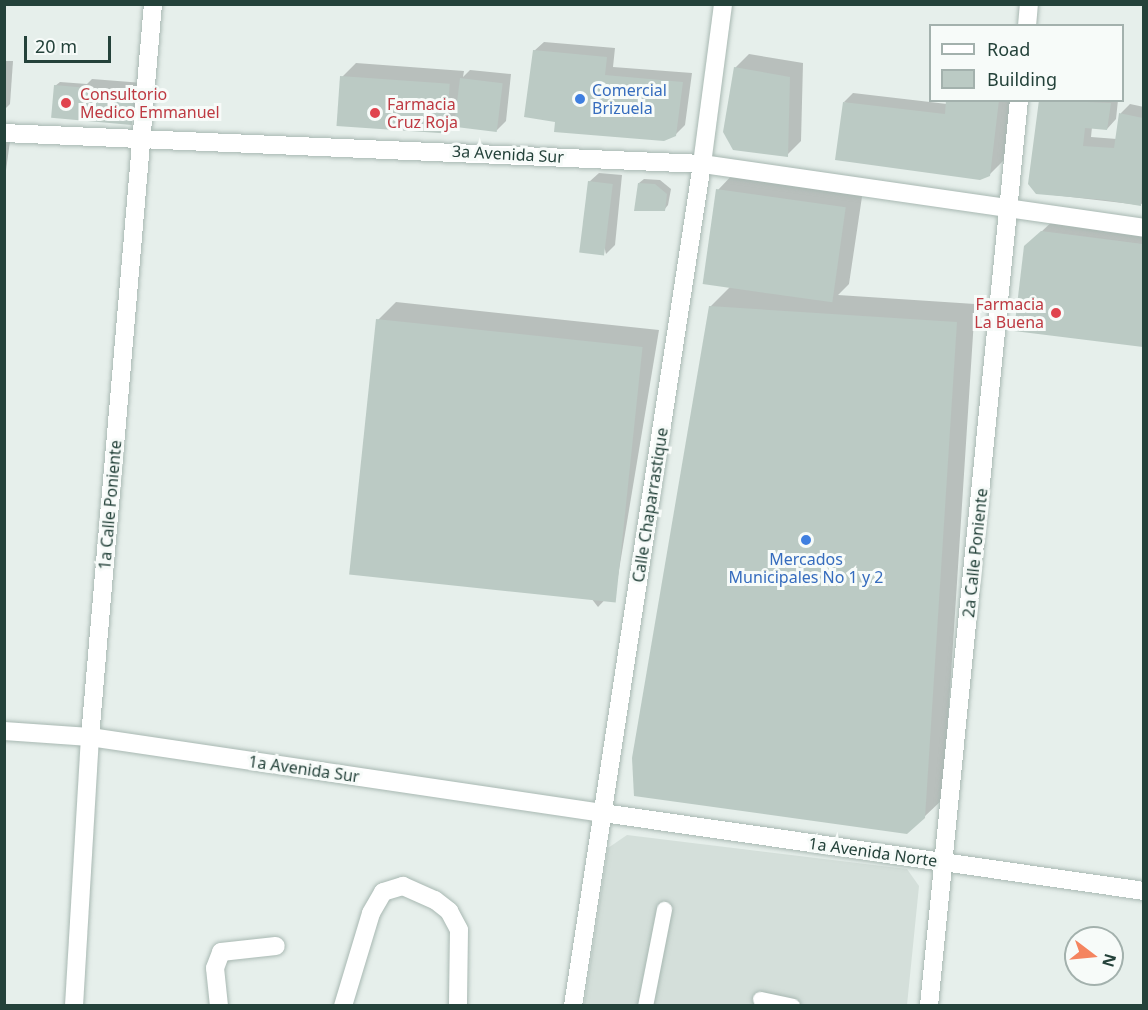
<!DOCTYPE html>
<html>
<head>
<meta charset="utf-8">
<style>
  body { margin:0 }
  #map { position:relative; width:1148px; height:1010px; overflow:hidden; background:#e6efeb; font-family:"Noto Sans",sans-serif }
  div>[style] { position:absolute }
  [style*='--x'] { left:calc(var(--x)*1px); top:calc(var(--y)*1px); width:calc(var(--w)*1px); rotate:calc(var(--a)*1deg) }
  .built>* { inset:0; background:#d4dfda }
  .shadow>* { inset:0; background:#0003 }
  .building>* { inset:0; background:#bbcac4; transform-origin:0 0 }
  .roads { filter:drop-shadow(0 0 2px #a8b8b2) drop-shadow(0 0 2px #a8b8b2) }
  .service>* { height:15px; margin:-7.5px; padding:0 7.5px; transform-origin:7.5px; border-radius:7.5px; background:#fff }
  .pedestrian>* { height:18px; margin:-9px; padding:0 9px; transform-origin:9px; border-radius:9px; background:#fff }
  .minor>* { height:18px; margin:-9px; padding:0 9px; transform-origin:9px; border-radius:9px; background:#fff }
  .tertiary>* { height:18px; margin:-9px; padding:0 9px; transform-origin:9px; border-radius:9px; background:#fff }
  .secondary>* { height:18px; margin:-9px; padding:0 9px; transform-origin:9px; border-radius:9px; background:#fff }
  .dots>* { width:16px; height:16px; translate:-50% -50%; box-sizing:border-box; border:3px solid #f7fbf9; border-radius:50% }
  span { translate:-50% -50%; white-space:nowrap; text-align:center; line-height:1.15; -webkit-text-stroke:6px #f7fbf9; paint-order:stroke }
  .shop-label { font-size:16px; color:#366cbe }
  .left { translate:0 -50%; text-align:left }
  .health-label { font-size:16px; color:#be3a42 }
  .right { translate:-100% -50%; text-align:right }
  .street-label { font-size:16px; color:#24423a }
  .frame { position:absolute; inset:0; border:6px solid #24423a; pointer-events:none }
  .legend { position:absolute; left:929px; top:24px; width:195px; height:78px; box-sizing:border-box; background:#f7fbf9; border:2px solid #a3b1ad; margin:0; padding:8px 10px; list-style:none; font-size:18px; color:#24423a }
  .legend li { display:flex; align-items:center; gap:12px; height:30px }
  .legend b { width:30px; border:2px solid #a3b1ad }
  .north { position:absolute; left:1064px; top:926px; width:60px; height:60px; box-sizing:border-box; background:#f7fbf9; border:2px solid #a3b1ad; border-radius:50%; rotate:106deg; font-size:16px; font-weight:700; line-height:24px; text-align:center; color:#24423a }
  .north::after { content:''; display:block; margin:auto; width:21px; height:27px; background:#f4845f; clip-path:polygon(50% 0,100% 100%,50% 72%,0 100%) }
  .scale { position:absolute; left:24px; top:36px; width:87px; height:27px; box-sizing:border-box; border:3px solid #24423a; border-top:0; padding-left:8px; font-size:18px; line-height:21px; white-space:nowrap; color:#24423a; -webkit-text-stroke:4px #f7fbf9; paint-order:stroke }
</style>
</head>
<body>
<div id="map">
  <div class="built">
    <i style="clip-path:polygon(627px 835px,907px 869px,919px 886px,907px 1005px,584px 1006px,608px 848px)"></i>
  </div>
  <div class="shadow">
    <i style="clip-path:polygon(544px 42px,615px 48px,613px 67px,692px 73px,685px 125px,675px 135px,557px 120px,534px 51px)"></i>
    <i style="clip-path:polygon(749px 54px,803px 63px,801px 141px,787px 155px,735px 68px)"></i>
    <i style="clip-path:polygon(4px 61px,13px 61px,10px 104px,4px 110px)"></i>
    <i style="clip-path:polygon(356px 63px,464px 71px,463px 77px,470px 70px,511px 74px,506px 121px,497px 130px,456px 122px,446px 132px,342px 77px)"></i>
    <i style="clip-path:polygon(92px 79px,143px 83px,141px 113px,131px 122px,55px 86px,60px 82px,87px 84px)"></i>
    <i style="clip-path:polygon(853px 93px,947px 104px,947px 100px,1011px 100px,1004px 160px,990px 174px,844px 102px)"></i>
    <i style="clip-path:polygon(1040px 100px,1118px 100px,1116px 119px,1107px 129px,1092px 127px,1091px 137px,1117px 139px,1121px 113px,1130px 104px,1144px 107px,1144px 202px,1140px 205px,1036px 193px)"></i>
    <i style="clip-path:polygon(4px 141px,10px 141px,4px 185px)"></i>
    <i style="clip-path:polygon(736px 171px,863px 190px,849px 284px,838px 295px,975px 304px,943px 799px,924px 817px,710px 307px,730px 287px,718px 190px)"></i>
    <i style="clip-path:polygon(599px 173px,622px 175px,615px 245px,606px 254px,589px 182px)"></i>
    <i style="clip-path:polygon(644px 179px,660px 180px,671px 189px,668px 205px,664px 210px,639px 183px)"></i>
    <i style="clip-path:polygon(1056px 218px,1144px 230px,1144px 346px,1094px 339px,1025px 247px)"></i>
    <i style="clip-path:polygon(396px 302px,659px 330px,616px 588px,598px 607px,378px 320px)"></i>
  </div>
  <div class="building">
    <i style="clip-path:polygon(533px 50px,607px 57px,605px 75px,683px 82px,676px 136px,664px 141px,554px 132px,555px 122px,524px 117px)"></i>
    <i style="clip-path:polygon(734px 67px,790px 77px,788px 157px,733px 150px,723px 132px)"></i>
    <i style="left:340px;top:76px;width:110px;height:50px;rotate:4deg"></i>
    <i style="left:460px;top:78px;width:43px;height:49px;rotate:7deg"></i>
    <i style="left:54px;top:85px;width:81px;height:33px;rotate:5deg"></i>
    <i style="clip-path:polygon(946px 100px,999px 100px,990px 176px,980px 180px,835px 160px,843px 102px,945px 114px)"></i>
    <i style="clip-path:polygon(1039px 100px,1111px 103px,1107px 130px,1085px 128px,1083px 146px,1114px 148px,1119px 113px,1143px 118px,1141px 206px,1105px 200px,1036px 194px,1028px 184px)"></i>
    <i style="left:588px;top:181px;width:25px;height:72px;rotate:7deg"></i>
    <i style="clip-path:polygon(638px 183px,655px 184px,667px 194px,665px 211px,634px 211px)"></i>
    <i style="left:716px;top:189px;width:131px;height:96px;rotate:8deg"></i>
    <i style="clip-path:polygon(1041px 231px,1143px 244px,1143px 347px,1014px 331px,1024px 246px)"></i>
    <i style="clip-path:polygon(709px 306px,957px 322px,925px 818px,907px 834px,634px 796px,632px 758px)"></i>
    <i style="left:376px;top:319px;width:268px;height:257px;rotate:6deg"></i>
  </div>
  <div class="roads">
    <div class="service">
      <i style="--x:760;--y:999;--w:33;--a:12"></i>
      <i style="--x:645;--y:1006;--w:99;--a:-78.9"></i>
    </div>
    <div class="pedestrian">
      <i style="--x:4;--y:731;--w:86;--a:4"></i>
      <i style="--x:90;--y:737;--w:519;--a:8.43"></i>
      <i style="--x:74;--y:1006;--w:269;--a:-86.6"></i>
      <i style="--x:90;--y:737;--w:736;--a:-85.09"></i>
      <i style="--x:573;--y:1006;--w:852;--a:-81.29"></i>
      <i style="--x:702;--y:164;--w:161;--a:-82.5"></i>
    </div>
    <div class="minor">
      <i style="--x:603;--y:813;--w:547;--a:8.2"></i>
      <i style="--x:219;--y:1006;--w:38;--a:-96"></i>
      <i style="--x:215;--y:968;--w:17;--a:-69"></i>
      <i style="--x:221;--y:952;--w:55;--a:-6.2"></i>
      <i style="--x:343;--y:1006;--w:97;--a:-73.2"></i>
      <i style="--x:371;--y:913;--w:24;--a:-60"></i>
      <i style="--x:383;--y:892;--w:21;--a:-17"></i>
      <i style="--x:403;--y:886;--w:35;--a:24"></i>
      <i style="--x:435;--y:900;--w:18;--a:38"></i>
      <i style="--x:449;--y:911;--w:21;--a:62"></i>
      <i style="--x:459;--y:930;--w:76;--a:90.8"></i>
    </div>
    <div class="tertiary">
      <i style="--x:4;--y:133;--w:699;--a:2.54"></i>
      <i style="--x:702;--y:164;--w:447;--a:8.2"></i>
    </div>
    <div class="secondary">
      <i style="--x:1027;--y:26;--w:22;--a:-85"></i>
      <i style="--x:929;--y:1006;--w:910;--a:-84.33"></i>
    </div>
  </div>
  <div class="dots">
    <i style="left:580px;top:99px;background:#3f7fe0"></i>
    <i style="left:66px;top:103px;background:#e0444e"></i>
    <i style="left:375px;top:113px;background:#e0444e"></i>
    <i style="left:1056px;top:313px;background:#e0444e"></i>
    <i style="left:806px;top:540px;background:#3f7fe0"></i>
  </div>
  <div class="shop-label">
    <span class="left" style="left:592px;top:99px">Comercial<br>Brizuela</span>
    <span style="left:806px;top:568px">Mercados<br>Municipales No 1 y 2</span>
  </div>
  <div class="health-label">
    <span class="left" style="left:80px;top:103px">Consultorio<br>Medico Emmanuel</span>
    <span class="left" style="left:387px;top:113px">Farmacia<br>Cruz Roja</span>
    <span class="right" style="left:1044px;top:313px">Farmacia<br>La Buena</span>
  </div>
  <div class="street-label">
    <span style="left:508px;top:154px;rotate:3deg">3a Avenida Sur</span>
    <span style="left:110px;top:505px;rotate:-85deg">1a Calle Poniente</span>
    <span style="left:650px;top:505px;rotate:-81deg">Calle Chaparrastique</span>
    <span style="left:975px;top:553px;rotate:-84deg">2a Calle Poniente</span>
    <span style="left:304px;top:769px;rotate:8deg">1a Avenida Sur</span>
    <span style="left:873px;top:852px;rotate:8deg">1a Avenida Norte</span>
  </div>
  <div class="frame"></div>
  <ul class="legend">
  <li><b style="height:8px;background:#fff"></b>Road</li>
  <li><b style="height:16px;background:#bbcac4"></b>Building</li>
  </ul>
  <div class="north">N</div>
  <div class="scale">20 m</div>
</div>
</body>
</html>
